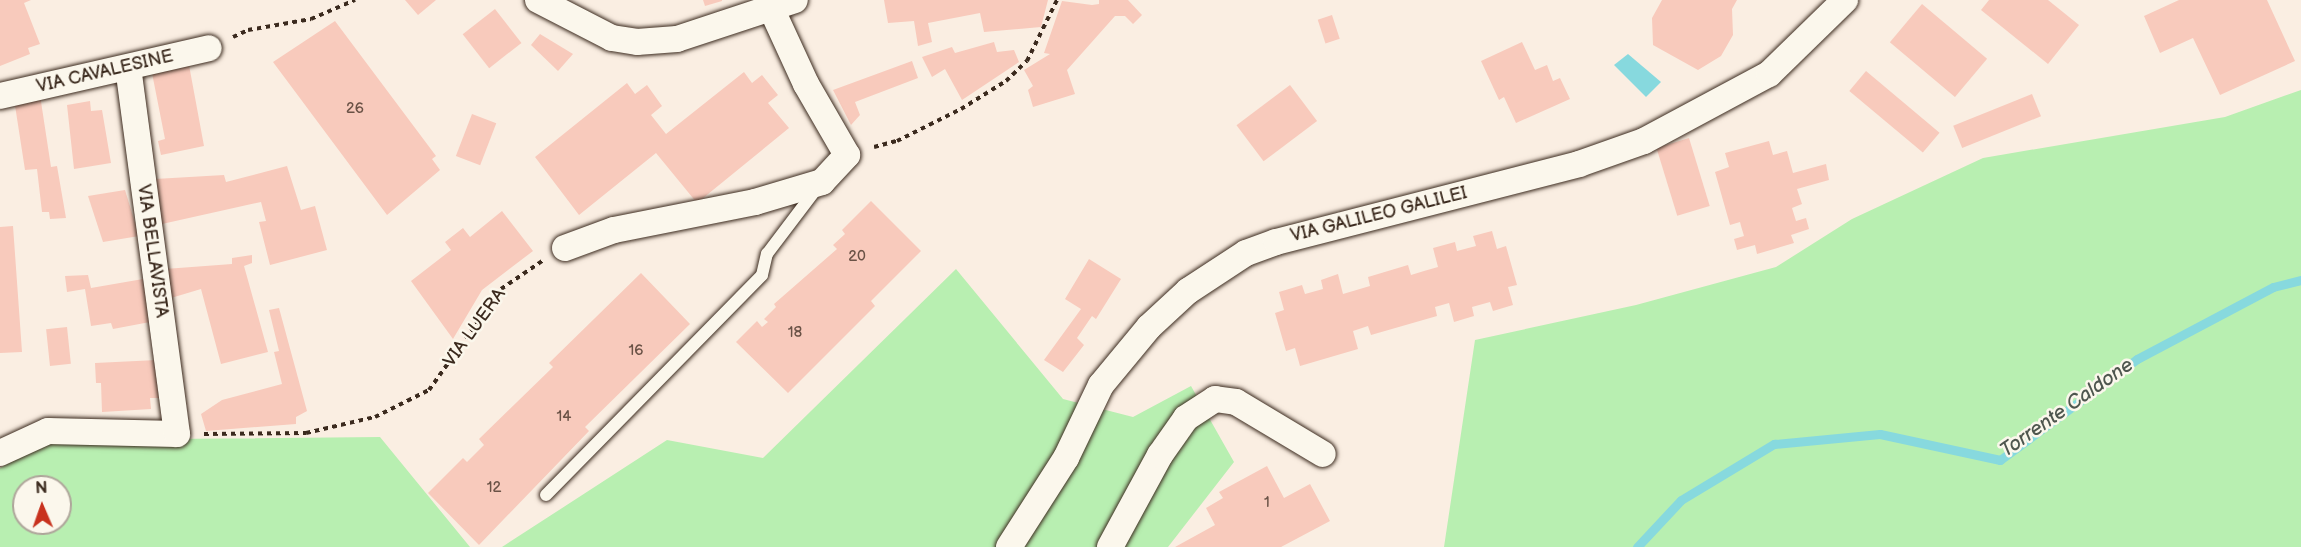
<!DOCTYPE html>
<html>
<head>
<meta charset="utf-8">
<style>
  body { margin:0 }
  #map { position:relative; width:2301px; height:547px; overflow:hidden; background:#faeee2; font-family:"Balsamiq Sans",sans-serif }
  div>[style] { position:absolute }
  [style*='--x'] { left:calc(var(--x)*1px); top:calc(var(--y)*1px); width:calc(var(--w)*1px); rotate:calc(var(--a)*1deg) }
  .green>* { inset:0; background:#b8efb1 }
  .water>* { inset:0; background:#87d9de }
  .stream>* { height:9px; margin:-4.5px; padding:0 4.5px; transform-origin:4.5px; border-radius:4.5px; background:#87d9de }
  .building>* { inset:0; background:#f8cabc; transform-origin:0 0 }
  .path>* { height:4px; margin-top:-2px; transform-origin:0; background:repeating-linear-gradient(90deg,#3b2a1e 0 4.5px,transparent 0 9px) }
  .roads { filter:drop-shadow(0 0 2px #3b2a1e) drop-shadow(0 0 2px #3b2a1e) }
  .service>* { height:12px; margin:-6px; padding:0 6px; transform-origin:6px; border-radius:6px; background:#fbf7ec }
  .minor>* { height:26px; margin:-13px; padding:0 13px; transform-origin:13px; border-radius:13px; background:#fbf7ec }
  span { translate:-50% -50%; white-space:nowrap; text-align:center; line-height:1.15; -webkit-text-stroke:5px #fbf7ec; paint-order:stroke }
  .number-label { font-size:15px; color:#6a5246 }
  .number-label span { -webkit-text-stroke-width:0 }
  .street-label { font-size:18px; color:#3b2a1e }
  .water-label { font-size:20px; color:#4e564e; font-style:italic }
  .north { position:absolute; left:12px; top:475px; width:60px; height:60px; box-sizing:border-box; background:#fbf7ec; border:2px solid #aea59a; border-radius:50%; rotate:358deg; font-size:16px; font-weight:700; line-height:24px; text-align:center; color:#3b2a1e }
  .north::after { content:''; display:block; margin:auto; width:21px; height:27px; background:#c8321e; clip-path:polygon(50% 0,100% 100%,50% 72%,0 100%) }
</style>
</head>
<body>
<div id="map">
  <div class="green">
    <i style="clip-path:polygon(2301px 90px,2301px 547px,1444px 547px,1475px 340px,1636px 305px,1776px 267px,1852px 219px,1983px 158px,2225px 117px)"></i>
    <i style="clip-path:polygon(956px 269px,1063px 399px,1133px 417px,1191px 386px,1234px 462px,1168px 547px,502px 547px,667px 440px,763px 458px)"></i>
    <i style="clip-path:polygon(evenodd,380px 437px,470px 547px,0 547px,0 468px,50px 440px,380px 437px,24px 487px,60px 487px,60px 523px,24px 523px,24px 487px)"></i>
  </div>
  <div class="water">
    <i style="clip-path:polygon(1628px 54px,1661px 82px,1646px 97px,1614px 65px)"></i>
  </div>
  <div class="stream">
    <i style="--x:1637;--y:547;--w:64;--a:-46.9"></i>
    <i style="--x:1681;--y:500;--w:109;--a:-31.1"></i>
    <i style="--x:1774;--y:444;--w:106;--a:-5.4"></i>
    <i style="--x:1880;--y:434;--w:123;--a:12.2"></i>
    <i style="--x:2000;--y:460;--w:170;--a:-36.4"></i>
    <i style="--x:2137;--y:359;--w:154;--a:-27.9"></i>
    <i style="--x:2273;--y:287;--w:29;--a:-14"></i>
  </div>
  <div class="building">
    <i style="clip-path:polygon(0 0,31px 0,24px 3px,40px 44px,28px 48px,30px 54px,0 66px)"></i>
    <i style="clip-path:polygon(405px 0,436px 0,418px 15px)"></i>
    <i style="clip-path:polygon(703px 0,722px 0,722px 1px,705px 6px)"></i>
    <i style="clip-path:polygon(884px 0,1048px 0,1041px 27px,984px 32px,980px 13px,928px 23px,932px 42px,918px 46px,914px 21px,888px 23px)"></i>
    <i style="clip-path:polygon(1099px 0,1128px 0,1142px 15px,1133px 24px,1125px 16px,1115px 16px,1067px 70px,1075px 94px,1033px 107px,1028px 90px,1033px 86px,1024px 70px,1050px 54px,1044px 53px,1062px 1px,1092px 5px,1099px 4px)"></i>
    <i style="clip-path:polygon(1662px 0,1737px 0,1732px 9px,1733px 35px,1721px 56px,1698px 70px,1653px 45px,1652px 18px)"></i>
    <i style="clip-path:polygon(1989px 0,2048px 0,2079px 25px,2048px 64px,1981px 10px)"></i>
    <i style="clip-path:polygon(2179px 0,2267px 0,2295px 61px,2220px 95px,2193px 38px,2160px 53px,2144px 16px)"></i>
    <i style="left:1922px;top:4px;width:85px;height:50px;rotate:40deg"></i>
    <i style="left:495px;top:9px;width:43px;height:41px;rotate:52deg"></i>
    <i style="left:1332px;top:15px;width:25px;height:15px;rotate:72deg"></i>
    <i style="clip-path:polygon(335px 21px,436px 156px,432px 159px,440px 170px,387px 215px,273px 62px)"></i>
    <i style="clip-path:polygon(540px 34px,573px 54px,558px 71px,531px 45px)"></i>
    <i style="clip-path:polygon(994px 42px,997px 52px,1014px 50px,1019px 62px,962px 100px,945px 69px,932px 77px,922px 57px,952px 47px,955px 53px)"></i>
    <i style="clip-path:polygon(1522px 42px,1535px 70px,1547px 65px,1553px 81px,1560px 78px,1570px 99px,1516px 123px,1504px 97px,1499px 100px,1481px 61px)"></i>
    <i style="clip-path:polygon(912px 61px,918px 78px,855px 102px,860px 115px,851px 125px,833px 90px)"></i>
    <i style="clip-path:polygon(189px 65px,204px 146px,161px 155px,158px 141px,165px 139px,152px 73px)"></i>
    <i style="left:1866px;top:71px;width:96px;height:26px;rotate:40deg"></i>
    <i style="clip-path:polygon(744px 72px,752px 83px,762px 75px,778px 95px,768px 103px,789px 128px,697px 203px,656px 153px,579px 215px,535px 157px,627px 83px,635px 94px,647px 85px,662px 106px,651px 115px,666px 134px)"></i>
    <i style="left:1290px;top:85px;width:45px;height:67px;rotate:53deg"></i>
    <i style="left:2032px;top:94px;width:24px;height:85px;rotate:68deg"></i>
    <i style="clip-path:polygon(40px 95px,51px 167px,57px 166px,66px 218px,50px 219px,49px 212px,42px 212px,37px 169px,25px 170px,14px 99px)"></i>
    <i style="clip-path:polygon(90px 101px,91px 111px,102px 110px,111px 163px,74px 169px,67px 105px)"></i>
    <i style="left:472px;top:114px;width:26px;height:45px;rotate:21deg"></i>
    <i style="left:1689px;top:138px;width:71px;height:34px;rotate:73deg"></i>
    <i style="clip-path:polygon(1769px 141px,1773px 155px,1787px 151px,1793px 173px,1826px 164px,1829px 180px,1797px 189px,1802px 204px,1792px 208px,1796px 221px,1806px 218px,1809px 229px,1791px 235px,1794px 243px,1757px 254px,1755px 245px,1737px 250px,1734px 239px,1744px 236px,1741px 226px,1740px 222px,1730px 225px,1715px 172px,1729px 167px,1725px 153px)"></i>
    <i style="clip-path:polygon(287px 166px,301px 210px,315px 206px,327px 250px,270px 265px,259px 222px,266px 221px,261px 202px,162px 224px,155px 179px,224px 175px,226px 182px)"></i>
    <i style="clip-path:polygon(125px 190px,139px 236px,103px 242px,88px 196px)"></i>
    <i style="clip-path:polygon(871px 201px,921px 251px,871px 301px,875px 306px,788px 393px,736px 342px,757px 321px,762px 327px,768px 322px,764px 319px,776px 307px,774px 304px,837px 249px,833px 245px,845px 234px,842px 230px)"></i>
    <i style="clip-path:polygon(502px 211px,533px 251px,482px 290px,453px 339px,411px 281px,451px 250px,445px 242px,463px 228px,470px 237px)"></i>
    <i style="clip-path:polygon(13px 226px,22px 352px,0 353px,0 227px)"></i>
    <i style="clip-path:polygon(1492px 231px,1497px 249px,1506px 246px,1517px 285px,1508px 287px,1513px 305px,1493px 311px,1490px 302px,1472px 307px,1474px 316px,1454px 322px,1449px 303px,1435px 307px,1437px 316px,1371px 335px,1368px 326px,1353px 331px,1358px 349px,1300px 366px,1295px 348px,1286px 351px,1275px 313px,1284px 310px,1279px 292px,1302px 285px,1305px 294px,1323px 289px,1321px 280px,1338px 274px,1343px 294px,1370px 286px,1368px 277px,1408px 265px,1411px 275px,1424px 271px,1438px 267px,1433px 248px,1455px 242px,1457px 251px,1476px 246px,1473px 236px)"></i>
    <i style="clip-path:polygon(252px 255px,252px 263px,244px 266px,268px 352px,221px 364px,201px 289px,171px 298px,165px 269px,232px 264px,232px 258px)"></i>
    <i style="clip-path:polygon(1089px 259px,1121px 279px,1096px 319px,1092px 316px,1077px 338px,1084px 345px,1063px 372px,1044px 360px,1081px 309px,1065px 299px)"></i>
    <i style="clip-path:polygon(641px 273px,690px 324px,585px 427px,589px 431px,479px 545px,428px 493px,463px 458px,467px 462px,484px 445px,479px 439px,553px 367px,549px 363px)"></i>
    <i style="clip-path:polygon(88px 275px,91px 288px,143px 279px,150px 322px,113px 329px,111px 323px,91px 326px,85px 289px,67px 292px,65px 276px)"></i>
    <i style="clip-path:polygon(279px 308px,307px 411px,296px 417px,296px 424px,206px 431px,201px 414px,222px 400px,282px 384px,274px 352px,279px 351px,269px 310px)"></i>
    <i style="left:67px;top:327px;width:37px;height:21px;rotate:84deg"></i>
    <i style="clip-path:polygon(157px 360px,159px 398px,150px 398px,151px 409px,102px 412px,101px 383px,96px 383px,95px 363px)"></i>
    <i style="clip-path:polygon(1267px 466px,1284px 498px,1310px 484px,1330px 521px,1281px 547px,1175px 547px,1215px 525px,1206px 508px,1223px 498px,1219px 492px)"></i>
  </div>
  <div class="path">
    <i style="--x:233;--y:37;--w:17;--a:-25"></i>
    <i style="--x:248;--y:30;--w:64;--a:-9.9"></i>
    <i style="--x:311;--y:19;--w:48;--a:-23.4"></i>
    <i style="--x:874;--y:147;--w:24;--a:-15"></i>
    <i style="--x:897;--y:141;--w:72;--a:-26.6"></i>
    <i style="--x:961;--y:109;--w:53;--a:-31.9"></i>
    <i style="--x:1006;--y:81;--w:29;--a:-44"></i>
    <i style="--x:1027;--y:61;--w:68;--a:-63.8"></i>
    <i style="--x:204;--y:434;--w:102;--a:-0.6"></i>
    <i style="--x:306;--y:433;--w:71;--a:-13.1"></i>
    <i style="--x:375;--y:417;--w:60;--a:-26.6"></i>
    <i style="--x:429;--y:390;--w:124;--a:-54.5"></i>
    <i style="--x:501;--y:289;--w:50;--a:-34.3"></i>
  </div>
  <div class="roads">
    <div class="service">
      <i style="--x:546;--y:495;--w:308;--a:-45.5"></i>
      <i style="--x:762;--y:275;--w:22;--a:-77"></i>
      <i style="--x:767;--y:254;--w:83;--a:-52.9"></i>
    </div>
    <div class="minor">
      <i style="--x:538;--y:0;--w:83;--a:27.2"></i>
      <i style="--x:612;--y:38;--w:25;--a:9"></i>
      <i style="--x:637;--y:42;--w:40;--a:-4.3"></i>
      <i style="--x:677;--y:39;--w:124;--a:-18.3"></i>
      <i style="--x:0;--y:96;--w:214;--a:-12.9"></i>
      <i style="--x:565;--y:248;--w:52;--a:-20.2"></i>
      <i style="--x:614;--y:230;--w:144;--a:-11.2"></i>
      <i style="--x:755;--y:202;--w:70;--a:-16.6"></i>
      <i style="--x:822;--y:182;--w:37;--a:-47"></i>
      <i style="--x:847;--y:155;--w:82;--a:-120"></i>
      <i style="--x:806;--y:84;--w:84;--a:-114.7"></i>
      <i style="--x:0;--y:453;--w:53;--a:-24.6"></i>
      <i style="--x:48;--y:431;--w:129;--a:1.3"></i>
      <i style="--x:177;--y:434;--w:369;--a:-97.6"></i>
      <i style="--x:1009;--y:547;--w:106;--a:-57.4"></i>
      <i style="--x:1066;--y:458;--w:81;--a:-64.4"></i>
      <i style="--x:1101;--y:385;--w:75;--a:-50.4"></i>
      <i style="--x:1149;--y:327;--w:53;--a:-42.7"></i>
      <i style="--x:1188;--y:291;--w:69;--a:-33.2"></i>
      <i style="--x:1246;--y:253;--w:32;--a:-20"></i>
      <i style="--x:1276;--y:242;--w:313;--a:-14.4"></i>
      <i style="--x:1579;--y:164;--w:69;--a:-19.5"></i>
      <i style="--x:1644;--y:141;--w:142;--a:-28.2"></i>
      <i style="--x:1769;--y:74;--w:106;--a:-44.2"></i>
      <i style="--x:1110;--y:547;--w:105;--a:-61.5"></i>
      <i style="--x:1160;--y:455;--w:45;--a:-54.9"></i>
      <i style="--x:1186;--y:418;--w:35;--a:-33"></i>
      <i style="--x:1215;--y:399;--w:21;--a:8"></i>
      <i style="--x:1236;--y:402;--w:101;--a:30.9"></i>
    </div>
  </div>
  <div class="number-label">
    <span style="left:355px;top:109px">26</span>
    <span style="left:857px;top:257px">20</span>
    <span style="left:795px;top:333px">18</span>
    <span style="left:636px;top:351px">16</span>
    <span style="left:564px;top:417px">14</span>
    <span style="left:494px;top:488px">12</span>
    <span style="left:1267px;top:503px">1</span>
  </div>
  <div class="street-label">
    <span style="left:105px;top:72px;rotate:-13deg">VIA CAVALESINE</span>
    <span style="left:1379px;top:215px;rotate:-14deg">VIA GALILEO GALILEI</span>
    <span style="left:152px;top:251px;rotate:82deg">VIA BELLAVISTA</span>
    <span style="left:475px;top:328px;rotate:-54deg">VIA LUERA</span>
  </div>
  <div class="water-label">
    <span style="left:2067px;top:408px;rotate:-35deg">Torrente Caldone</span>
  </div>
  <div class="north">N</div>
</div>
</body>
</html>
